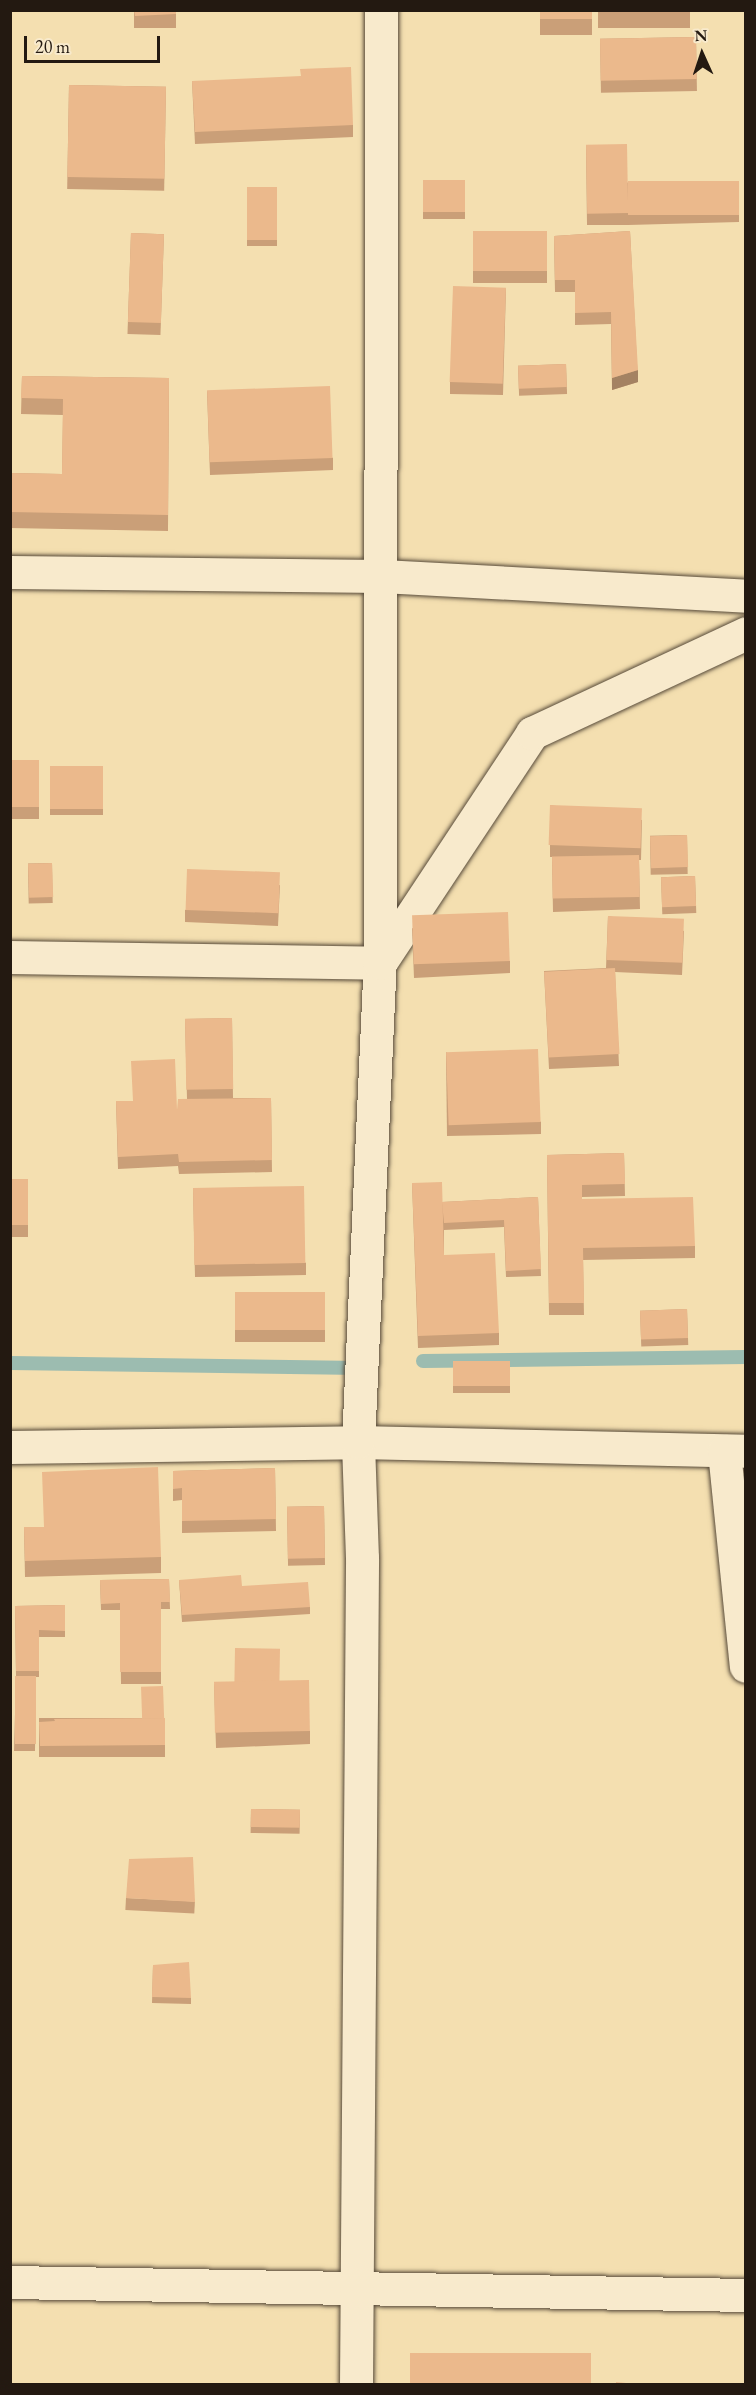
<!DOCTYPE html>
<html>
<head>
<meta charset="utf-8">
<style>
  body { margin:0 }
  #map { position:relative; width:756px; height:2395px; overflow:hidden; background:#f4dfb0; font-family:"EB Garamond",serif }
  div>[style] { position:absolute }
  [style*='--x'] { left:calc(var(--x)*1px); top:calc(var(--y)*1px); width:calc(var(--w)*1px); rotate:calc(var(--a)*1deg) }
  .stream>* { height:14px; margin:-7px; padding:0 7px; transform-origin:7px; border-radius:7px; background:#9cbcb0 }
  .roads { filter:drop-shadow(0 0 2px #574a39) drop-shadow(0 0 2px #574a39) }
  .street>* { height:33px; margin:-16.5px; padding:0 16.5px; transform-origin:16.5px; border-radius:16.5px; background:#f8eacc }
  .wall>* { inset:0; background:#ca9f78; transform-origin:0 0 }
  .shaded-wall>* { inset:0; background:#a48262 }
  .building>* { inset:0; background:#ebb98c; transform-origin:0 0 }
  span { translate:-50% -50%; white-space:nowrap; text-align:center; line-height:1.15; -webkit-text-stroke:6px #f8eacc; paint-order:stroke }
  .frame { position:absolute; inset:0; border:12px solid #231911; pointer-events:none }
  .north { position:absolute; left:672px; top:24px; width:60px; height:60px; -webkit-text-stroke:4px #f8eacc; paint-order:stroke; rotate:357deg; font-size:16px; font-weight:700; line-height:24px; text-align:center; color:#231911 }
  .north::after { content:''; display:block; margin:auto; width:21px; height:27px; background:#231911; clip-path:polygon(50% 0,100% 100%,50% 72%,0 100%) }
  .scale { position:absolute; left:24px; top:36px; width:136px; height:27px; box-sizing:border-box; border:3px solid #231911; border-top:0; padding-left:8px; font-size:18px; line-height:21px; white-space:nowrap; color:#231911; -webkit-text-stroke:4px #f8eacc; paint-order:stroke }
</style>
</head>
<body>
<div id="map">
  <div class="stream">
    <i style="--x:423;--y:1361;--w:323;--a:-0.7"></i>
    <i style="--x:10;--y:1363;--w:351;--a:0.8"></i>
  </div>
  <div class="roads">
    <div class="street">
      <i style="--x:10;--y:572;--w:372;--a:0.6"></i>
      <i style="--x:382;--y:576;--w:365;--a:3.1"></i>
      <i style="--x:10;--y:957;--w:370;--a:0.9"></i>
      <i style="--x:380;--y:963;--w:276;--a:-56.5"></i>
      <i style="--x:532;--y:733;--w:236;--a:-25"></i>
      <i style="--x:10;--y:1447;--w:348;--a:-0.8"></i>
      <i style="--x:358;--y:1442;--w:388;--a:1.3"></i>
      <i style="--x:724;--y:1451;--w:216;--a:84.2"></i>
      <i style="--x:10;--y:2282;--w:736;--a:1.01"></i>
      <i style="--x:356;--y:2384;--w:826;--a:-89.58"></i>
      <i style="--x:362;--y:1558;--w:116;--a:-92"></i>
      <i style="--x:358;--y:1442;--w:480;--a:-87.4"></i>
      <i style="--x:380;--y:963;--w:953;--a:-89.94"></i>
    </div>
  </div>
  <div class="wall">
    <i style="left:134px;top:10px;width:42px;height:18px"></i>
    <i style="left:540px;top:10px;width:52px;height:25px"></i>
    <i style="left:598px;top:10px;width:92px;height:18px"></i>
    <i style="left:696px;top:37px;width:54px;height:96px;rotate:89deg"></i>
    <i style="clip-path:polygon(192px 81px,353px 125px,353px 137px,195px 144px)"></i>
    <i style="left:69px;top:85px;width:97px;height:104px;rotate:1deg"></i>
    <i style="clip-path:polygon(586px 145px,628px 183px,739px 181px,739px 222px,628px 225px,587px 225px)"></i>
    <i style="left:423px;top:180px;width:42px;height:39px"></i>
    <i style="left:247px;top:187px;width:30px;height:59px"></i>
    <i style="left:473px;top:231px;width:74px;height:52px"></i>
    <i style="clip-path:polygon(630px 231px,638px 382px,612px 390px,611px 324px,575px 325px,575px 292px,555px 292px,554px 236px)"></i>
    <i style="left:131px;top:233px;width:33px;height:101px;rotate:2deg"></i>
    <i style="clip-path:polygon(506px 288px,503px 395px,450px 394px,450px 382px)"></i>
    <i style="left:566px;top:364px;width:30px;height:48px;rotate:88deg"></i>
    <i style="clip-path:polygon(22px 376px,169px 378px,168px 531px,10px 528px,10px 473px,62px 474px,63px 415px,21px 414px)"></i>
    <i style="clip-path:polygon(207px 391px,333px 458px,333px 470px,210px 475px)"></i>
    <i style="left:10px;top:760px;width:29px;height:59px"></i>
    <i style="left:103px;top:766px;width:49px;height:53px;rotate:90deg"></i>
    <i style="clip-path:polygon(550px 805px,642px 820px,641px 860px,639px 860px,640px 909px,553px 912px,552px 857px,550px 857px)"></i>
    <i style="left:687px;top:835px;width:39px;height:37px;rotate:89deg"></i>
    <i style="left:52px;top:863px;width:40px;height:24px;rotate:89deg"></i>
    <i style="left:695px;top:876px;width:37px;height:34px;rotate:88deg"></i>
    <i style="clip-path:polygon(280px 885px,278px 926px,185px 922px,185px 910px)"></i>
    <i style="clip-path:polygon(608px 916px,684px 931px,682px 975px,615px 972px,619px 1066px,549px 1069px,544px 971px,606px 968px)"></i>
    <i style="clip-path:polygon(412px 928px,510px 961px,510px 973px,414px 978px)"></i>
    <i style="clip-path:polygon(232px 1018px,233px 1098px,271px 1098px,272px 1172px,179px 1174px,178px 1166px,118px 1169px,116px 1101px,177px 1110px,187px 1099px,185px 1019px)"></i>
    <i style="clip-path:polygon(446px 1052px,541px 1122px,541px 1134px,447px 1136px)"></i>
    <i style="clip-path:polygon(624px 1153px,625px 1196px,582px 1197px,582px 1199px,695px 1246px,695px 1258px,583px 1260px,584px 1315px,549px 1315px,547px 1155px)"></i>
    <i style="left:10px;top:1179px;width:18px;height:58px"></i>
    <i style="clip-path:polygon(412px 1183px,442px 1202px,538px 1197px,541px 1276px,506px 1277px,504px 1227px,444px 1230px,444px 1255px,499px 1333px,499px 1345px,418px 1348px)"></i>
    <i style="clip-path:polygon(193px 1188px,306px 1263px,306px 1275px,195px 1277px)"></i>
    <i style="left:235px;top:1292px;width:90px;height:50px"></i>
    <i style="left:687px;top:1309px;width:36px;height:47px;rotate:88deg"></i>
    <i style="left:453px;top:1361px;width:57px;height:32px"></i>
    <i style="clip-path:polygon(275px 1468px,276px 1531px,182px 1533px,182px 1500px,173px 1501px,173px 1471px)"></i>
    <i style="left:324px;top:1506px;width:59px;height:37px;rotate:89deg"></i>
    <i style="clip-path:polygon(24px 1527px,43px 1527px,161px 1557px,161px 1573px,25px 1577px)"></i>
    <i style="clip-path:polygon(169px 1579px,170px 1609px,161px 1609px,161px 1684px,121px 1684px,120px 1610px,101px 1610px,100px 1580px)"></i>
    <i style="clip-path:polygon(179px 1580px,242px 1586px,310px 1607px,310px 1614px,182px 1622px)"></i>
    <i style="clip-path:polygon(65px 1605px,65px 1637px,39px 1637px,39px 1677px,36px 1677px,35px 1751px,14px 1751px,16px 1676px,15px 1606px)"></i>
    <i style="clip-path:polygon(214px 1684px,310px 1731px,310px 1744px,216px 1748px)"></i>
    <i style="left:165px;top:1718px;width:39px;height:126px;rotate:90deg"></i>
    <i style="left:251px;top:1809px;width:49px;height:24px;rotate:1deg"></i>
    <i style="left:126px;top:1898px;width:69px;height:12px;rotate:3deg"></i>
    <i style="clip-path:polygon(153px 1965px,191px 1998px,191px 2004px,152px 2003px)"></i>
  </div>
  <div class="shaded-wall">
    <i style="clip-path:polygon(638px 370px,638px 382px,612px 390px,612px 378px)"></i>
  </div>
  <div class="building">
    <i style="clip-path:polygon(134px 10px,176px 10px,176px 14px,135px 16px)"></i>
    <i style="left:540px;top:10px;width:52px;height:9px"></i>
    <i style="clip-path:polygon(599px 10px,690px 10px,690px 11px,599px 12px)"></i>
    <i style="left:696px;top:37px;width:42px;height:96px;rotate:89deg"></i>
    <i style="clip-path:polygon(351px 67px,353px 125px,195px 132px,192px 81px,301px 76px,300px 69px)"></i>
    <i style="left:69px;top:85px;width:97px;height:92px;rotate:1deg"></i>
    <i style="left:627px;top:144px;width:69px;height:41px;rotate:89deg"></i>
    <i style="left:423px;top:180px;width:42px;height:32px"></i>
    <i style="left:739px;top:181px;width:34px;height:111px;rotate:90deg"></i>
    <i style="left:247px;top:187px;width:30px;height:53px"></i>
    <i style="left:473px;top:231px;width:74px;height:40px"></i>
    <i style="clip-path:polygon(630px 231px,638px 370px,612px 378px,611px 312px,575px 313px,575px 280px,555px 280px,554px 236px)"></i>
    <i style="left:131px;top:233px;width:33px;height:89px;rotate:2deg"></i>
    <i style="left:453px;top:286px;width:53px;height:96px;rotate:2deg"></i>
    <i style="left:566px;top:364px;width:23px;height:48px;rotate:88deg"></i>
    <i style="clip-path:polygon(22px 376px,169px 378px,168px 515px,10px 512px,10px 473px,62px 474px,63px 399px,21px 398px)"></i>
    <i style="left:330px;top:386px;width:72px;height:123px;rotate:88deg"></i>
    <i style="left:10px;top:760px;width:29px;height:47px"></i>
    <i style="left:103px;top:766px;width:43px;height:53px;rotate:90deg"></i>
    <i style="left:550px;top:805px;width:92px;height:40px;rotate:2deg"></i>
    <i style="left:687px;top:835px;width:32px;height:37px;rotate:88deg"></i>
    <i style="left:639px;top:855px;width:42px;height:87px;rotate:89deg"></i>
    <i style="left:52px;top:863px;width:34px;height:24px;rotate:88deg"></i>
    <i style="left:187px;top:869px;width:93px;height:41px;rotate:2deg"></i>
    <i style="left:695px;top:876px;width:30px;height:34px;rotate:88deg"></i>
    <i style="left:508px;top:912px;width:49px;height:96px;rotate:88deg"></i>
    <i style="left:608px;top:916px;width:76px;height:44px;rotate:2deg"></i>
    <i style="left:615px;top:968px;width:86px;height:71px;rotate:87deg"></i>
    <i style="left:232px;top:1018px;width:71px;height:47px;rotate:89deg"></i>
    <i style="left:538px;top:1049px;width:73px;height:92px;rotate:88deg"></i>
    <i style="clip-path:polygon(175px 1059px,177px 1110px,178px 1099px,271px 1098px,272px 1160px,179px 1162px,178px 1154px,118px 1157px,116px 1101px,133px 1101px,131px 1061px)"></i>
    <i style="clip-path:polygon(624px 1153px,625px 1184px,582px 1185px,582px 1199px,693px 1197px,695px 1246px,583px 1248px,584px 1303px,549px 1303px,547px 1155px)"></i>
    <i style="left:10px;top:1179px;width:18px;height:46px"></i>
    <i style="clip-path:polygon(442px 1182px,444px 1255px,495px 1253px,499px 1333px,418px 1336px,412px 1183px)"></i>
    <i style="left:304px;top:1186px;width:77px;height:111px;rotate:89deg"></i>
    <i style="clip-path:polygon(538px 1197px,541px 1269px,506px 1271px,504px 1220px,444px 1223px,442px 1202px)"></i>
    <i style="left:235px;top:1292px;width:90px;height:38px"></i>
    <i style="left:687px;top:1309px;width:29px;height:47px;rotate:88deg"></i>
    <i style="left:453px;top:1361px;width:57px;height:25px"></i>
    <i style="clip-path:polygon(158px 1467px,161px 1557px,25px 1561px,24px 1527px,44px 1527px,42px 1472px)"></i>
    <i style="clip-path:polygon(275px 1468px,276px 1519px,182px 1521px,182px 1488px,173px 1489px,173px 1471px)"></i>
    <i style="left:324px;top:1506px;width:52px;height:37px;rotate:89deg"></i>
    <i style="clip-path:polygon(241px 1575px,242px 1586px,308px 1582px,310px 1607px,182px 1615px,179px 1580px)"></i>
    <i style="clip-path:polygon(169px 1579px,170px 1602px,120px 1602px,120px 1603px,101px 1604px,100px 1580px)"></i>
    <i style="left:120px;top:1602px;width:41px;height:70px"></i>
    <i style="clip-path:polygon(65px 1605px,65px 1631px,39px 1630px,39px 1671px,16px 1671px,15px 1606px)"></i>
    <i style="left:235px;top:1648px;width:45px;height:35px;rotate:1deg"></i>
    <i style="left:15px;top:1676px;width:21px;height:68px"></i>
    <i style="left:309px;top:1680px;width:51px;height:95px;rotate:89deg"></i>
    <i style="left:163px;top:1686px;width:32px;height:22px;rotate:88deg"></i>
    <i style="clip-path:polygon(165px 1718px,165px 1745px,40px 1746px,39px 1722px,55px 1721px,54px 1719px)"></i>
    <i style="left:251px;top:1809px;width:49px;height:18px;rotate:1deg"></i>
    <i style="clip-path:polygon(193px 1857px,195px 1902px,126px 1898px,129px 1859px)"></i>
    <i style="clip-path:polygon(189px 1962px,191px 1998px,152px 1997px,153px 1965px)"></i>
    <i style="left:591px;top:2353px;width:32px;height:181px;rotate:90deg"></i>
    <i style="clip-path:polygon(616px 2382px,646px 2385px,616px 2385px)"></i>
  </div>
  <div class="frame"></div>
  <div class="north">N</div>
  <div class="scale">20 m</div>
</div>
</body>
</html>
